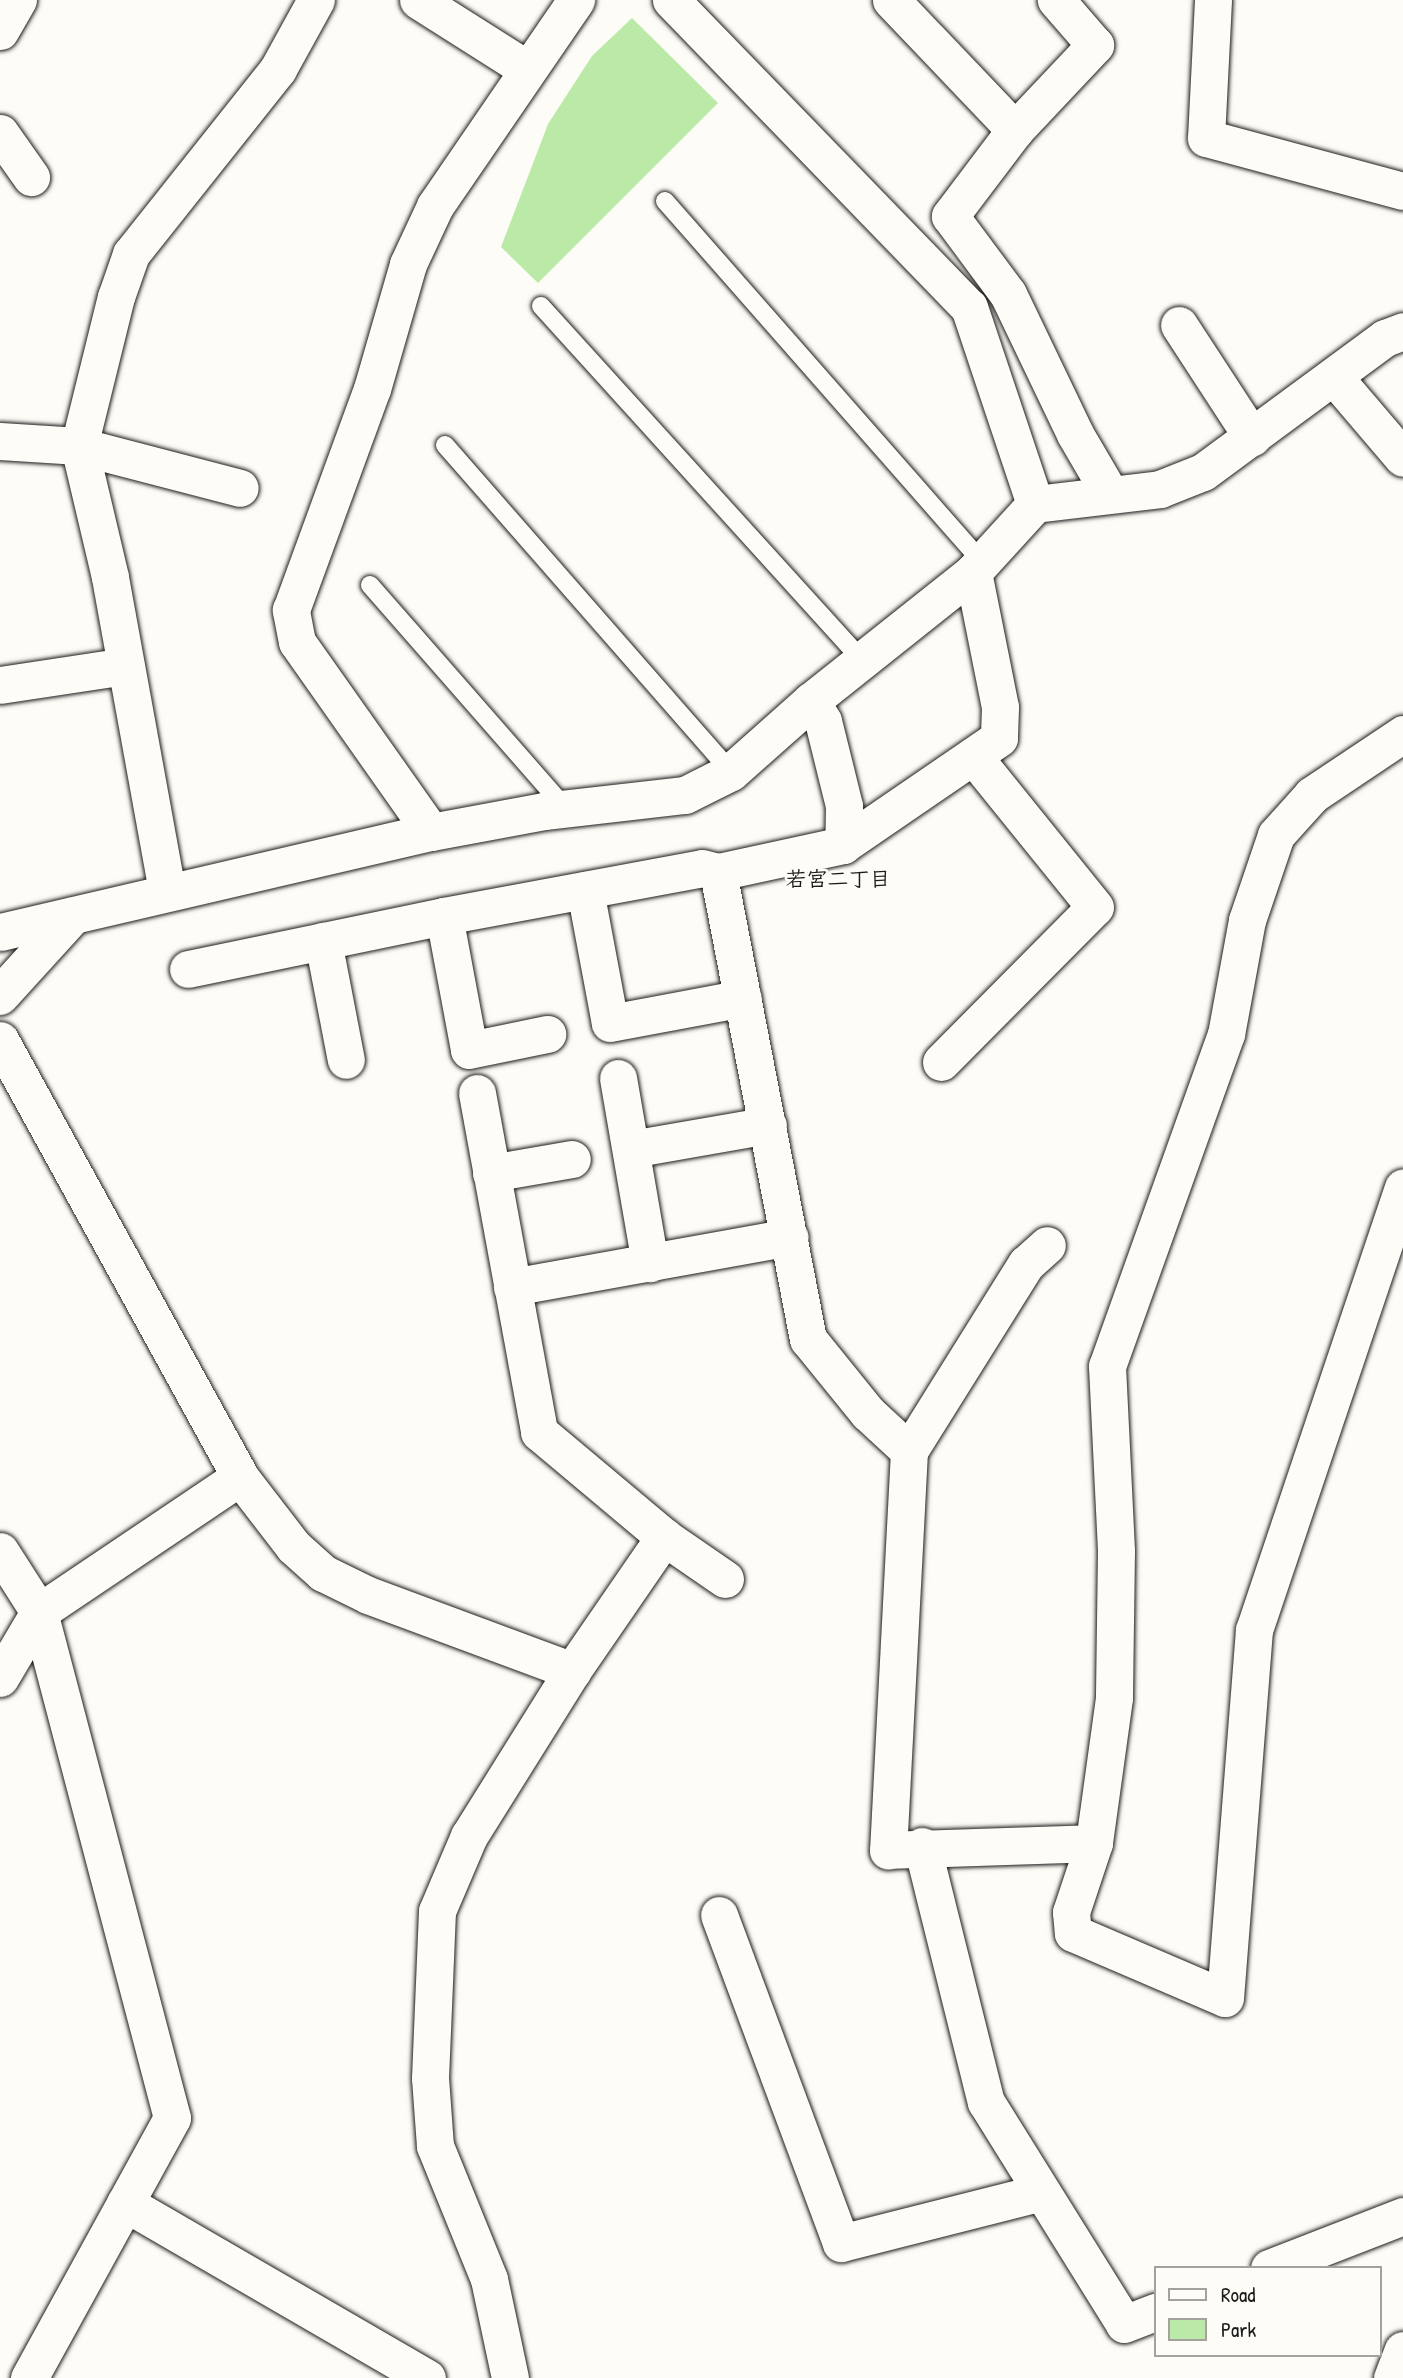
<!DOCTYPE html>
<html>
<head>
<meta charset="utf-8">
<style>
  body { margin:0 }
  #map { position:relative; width:1403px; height:2378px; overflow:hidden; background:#fdfcf7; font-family:"Patrick Hand","Klee One",sans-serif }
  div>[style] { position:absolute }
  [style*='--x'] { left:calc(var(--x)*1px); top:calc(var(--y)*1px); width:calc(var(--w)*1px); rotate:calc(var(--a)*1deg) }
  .green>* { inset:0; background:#bbe9a7 }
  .roads { filter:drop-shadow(0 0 2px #1c1c1c) drop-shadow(0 0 2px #1c1c1c) }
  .lane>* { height:18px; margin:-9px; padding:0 9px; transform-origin:9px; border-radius:9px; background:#fdfcf7 }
  .street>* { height:37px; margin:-18.5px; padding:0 18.5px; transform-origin:18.5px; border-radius:18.5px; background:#fdfcf7 }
  .secondary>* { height:38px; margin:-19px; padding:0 19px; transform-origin:19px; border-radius:19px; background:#fdfcf7 }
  span { translate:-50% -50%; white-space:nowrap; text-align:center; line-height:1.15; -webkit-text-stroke:5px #fdfcf7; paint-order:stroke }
  .neighbourhood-label { font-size:21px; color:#1c1c1c; font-weight:700 }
  .legend { position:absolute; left:1154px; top:2266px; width:228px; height:91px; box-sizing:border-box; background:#fdfcf7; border:2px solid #a3a29f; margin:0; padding:9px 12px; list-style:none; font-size:21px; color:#1c1c1c }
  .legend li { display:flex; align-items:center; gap:14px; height:35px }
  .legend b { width:35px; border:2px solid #a3a29f }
</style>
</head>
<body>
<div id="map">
  <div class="green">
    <i style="clip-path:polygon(632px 18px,718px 103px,538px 283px,501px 247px,548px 124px,592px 56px)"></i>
  </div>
  <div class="roads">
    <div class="lane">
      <i style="--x:665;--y:201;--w:480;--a:48.7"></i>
      <i style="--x:541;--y:306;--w:478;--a:47.8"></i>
      <i style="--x:445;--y:445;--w:434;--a:48.8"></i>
      <i style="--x:370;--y:585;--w:298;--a:48.8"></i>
    </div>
    <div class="street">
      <i style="--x:418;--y:0;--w:127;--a:32.4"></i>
      <i style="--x:671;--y:0;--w:428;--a:45.9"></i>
      <i style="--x:969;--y:307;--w:208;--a:71.5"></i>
      <i style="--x:891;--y:0;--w:180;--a:46.4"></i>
      <i style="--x:1015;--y:130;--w:108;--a:127.1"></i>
      <i style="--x:950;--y:216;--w:97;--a:53.4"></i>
      <i style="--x:1008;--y:294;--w:155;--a:64.4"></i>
      <i style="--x:1075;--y:434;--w:69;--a:59.7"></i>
      <i style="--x:1213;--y:0;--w:138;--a:92.9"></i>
      <i style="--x:1206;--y:138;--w:204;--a:15.1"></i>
      <i style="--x:0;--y:31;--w:36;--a:-60"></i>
      <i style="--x:1015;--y:130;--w:117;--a:-46.7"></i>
      <i style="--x:1095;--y:45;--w:60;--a:-130.9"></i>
      <i style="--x:0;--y:133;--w:54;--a:54.8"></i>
      <i style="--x:1179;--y:325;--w:134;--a:56.9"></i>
      <i style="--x:1334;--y:377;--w:106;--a:49.6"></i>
      <i style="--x:0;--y:441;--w:79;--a:3.6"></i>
      <i style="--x:79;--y:446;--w:166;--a:14.6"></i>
      <i style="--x:973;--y:572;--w:138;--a:78.7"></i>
      <i style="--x:1000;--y:707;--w:31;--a:92"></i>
      <i style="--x:999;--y:738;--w:189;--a:145.6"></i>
      <i style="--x:843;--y:845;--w:128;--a:167.8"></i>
      <i style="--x:718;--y:872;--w:476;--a:79.1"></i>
      <i style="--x:808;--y:1339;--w:95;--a:51"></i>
      <i style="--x:868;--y:1413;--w:56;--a:42.8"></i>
      <i style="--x:909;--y:1451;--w:400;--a:93"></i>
      <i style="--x:888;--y:1850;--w:206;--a:-1.9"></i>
      <i style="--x:0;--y:685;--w:127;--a:-8.6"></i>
      <i style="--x:811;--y:701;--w:23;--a:59"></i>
      <i style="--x:823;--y:721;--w:88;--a:76.1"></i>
      <i style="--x:844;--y:806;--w:39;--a:91"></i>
      <i style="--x:1403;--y:734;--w:110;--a:146.2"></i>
      <i style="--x:1312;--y:795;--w:54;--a:132"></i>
      <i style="--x:1276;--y:835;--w:90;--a:108.8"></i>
      <i style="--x:1247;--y:920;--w:116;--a:100.4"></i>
      <i style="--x:1226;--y:1034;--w:353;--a:109.7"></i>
      <i style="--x:1107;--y:1366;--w:185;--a:87.2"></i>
      <i style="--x:1116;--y:1551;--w:147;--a:90.8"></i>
      <i style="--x:1114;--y:1698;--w:146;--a:97.9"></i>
      <i style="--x:1094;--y:1843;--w:73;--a:108.4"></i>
      <i style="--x:1071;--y:1912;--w:21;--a:85"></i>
      <i style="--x:1073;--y:1933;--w:165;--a:23.2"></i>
      <i style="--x:1225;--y:1998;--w:369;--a:-85.5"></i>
      <i style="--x:1254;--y:1630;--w:467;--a:-71.4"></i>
      <i style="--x:431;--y:832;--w:232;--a:-125.2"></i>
      <i style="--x:297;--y:642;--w:33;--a:-101"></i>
      <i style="--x:291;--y:610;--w:235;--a:-69.9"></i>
      <i style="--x:372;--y:389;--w:130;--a:-73.9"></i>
      <i style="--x:408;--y:264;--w:64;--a:-65"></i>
      <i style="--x:435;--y:206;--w:250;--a:-55.6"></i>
      <i style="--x:585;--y:890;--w:135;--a:79.4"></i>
      <i style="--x:610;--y:1023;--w:135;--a:-10.6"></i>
      <i style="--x:167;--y:891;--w:319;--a:-100.3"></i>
      <i style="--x:110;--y:577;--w:135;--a:-103.3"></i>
      <i style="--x:79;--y:446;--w:154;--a:-76.1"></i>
      <i style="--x:116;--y:297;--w:46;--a:-70.8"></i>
      <i style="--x:131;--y:254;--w:236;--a:-51.5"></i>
      <i style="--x:278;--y:69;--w:79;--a:-61.2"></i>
      <i style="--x:444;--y:916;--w:136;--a:79.4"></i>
      <i style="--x:469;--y:1050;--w:80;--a:-11.6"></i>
      <i style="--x:0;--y:932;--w:442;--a:-13.1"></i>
      <i style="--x:431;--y:832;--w:115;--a:-10.5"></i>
      <i style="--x:544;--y:811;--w:142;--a:-6.5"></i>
      <i style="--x:685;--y:795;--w:51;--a:-26.6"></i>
      <i style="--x:731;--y:772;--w:107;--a:-41.6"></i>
      <i style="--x:811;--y:701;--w:207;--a:-38.5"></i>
      <i style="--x:973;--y:572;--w:92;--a:-47.6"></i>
      <i style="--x:1035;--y:504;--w:126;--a:-6.8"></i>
      <i style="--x:1160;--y:489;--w:46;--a:-21.6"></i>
      <i style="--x:1203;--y:472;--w:226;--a:-36.4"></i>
      <i style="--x:1385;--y:338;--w:19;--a:-21"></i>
      <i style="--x:323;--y:941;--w:121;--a:79.1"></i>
      <i style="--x:188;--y:969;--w:261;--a:-11.7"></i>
      <i style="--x:444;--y:916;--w:262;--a:-10.5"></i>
      <i style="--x:702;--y:868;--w:16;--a:14"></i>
      <i style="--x:0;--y:1040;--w:499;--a:61.2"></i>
      <i style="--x:240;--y:1477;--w:88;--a:52.4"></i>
      <i style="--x:294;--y:1547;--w:39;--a:42"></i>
      <i style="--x:323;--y:1573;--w:50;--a:26.1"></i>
      <i style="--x:368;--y:1595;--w:218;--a:20.4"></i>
      <i style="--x:941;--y:1062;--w:218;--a:-45.2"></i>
      <i style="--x:1095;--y:907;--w:194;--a:-128.9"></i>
      <i style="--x:618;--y:1078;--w:188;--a:80.2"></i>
      <i style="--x:477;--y:1093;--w:345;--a:79.6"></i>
      <i style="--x:539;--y:1432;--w:163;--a:40"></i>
      <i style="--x:664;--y:1537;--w:74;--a:34.5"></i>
      <i style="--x:631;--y:1149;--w:139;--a:-9.9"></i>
      <i style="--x:491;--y:1173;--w:82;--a:-9.8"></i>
      <i style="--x:512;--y:1287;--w:282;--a:-10.2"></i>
      <i style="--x:909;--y:1451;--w:221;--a:-58"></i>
      <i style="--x:1026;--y:1264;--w:28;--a:-42"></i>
      <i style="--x:0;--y:1551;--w:72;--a:57.4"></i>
      <i style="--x:39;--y:1612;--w:523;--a:75.27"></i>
      <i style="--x:172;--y:2118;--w:297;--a:118.8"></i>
      <i style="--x:0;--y:1678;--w:77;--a:-59.4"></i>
      <i style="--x:39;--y:1612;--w:242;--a:-33.9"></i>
      <i style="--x:922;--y:1846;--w:264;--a:76"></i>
      <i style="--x:986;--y:2102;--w:261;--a:58.1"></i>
      <i style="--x:1124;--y:2324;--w:34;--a:-21"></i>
      <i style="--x:719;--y:1915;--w:350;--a:69.6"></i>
      <i style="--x:841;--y:2243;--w:204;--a:-14.2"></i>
      <i style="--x:125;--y:2203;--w:349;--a:30.1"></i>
      <i style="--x:1269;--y:2268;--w:144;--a:-21.2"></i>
      <i style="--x:510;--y:2378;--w:101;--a:-102"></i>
      <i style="--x:489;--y:2279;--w:144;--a:-112.1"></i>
      <i style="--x:435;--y:2146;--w:68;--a:-94.2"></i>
      <i style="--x:430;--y:2078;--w:167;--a:-87.6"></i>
      <i style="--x:437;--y:1911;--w:82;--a:-66.9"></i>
      <i style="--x:469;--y:1836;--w:195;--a:-58"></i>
      <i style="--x:572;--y:1671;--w:163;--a:-55.5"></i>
      <i style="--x:1392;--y:2378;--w:30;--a:-69"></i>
    </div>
    <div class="secondary">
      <i style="--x:0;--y:996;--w:107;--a:-47.7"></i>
    </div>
  </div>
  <div class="neighbourhood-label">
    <span style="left:838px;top:879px">若宮二丁目</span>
  </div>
  <ul class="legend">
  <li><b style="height:9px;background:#fdfcf7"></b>Road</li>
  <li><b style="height:19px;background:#bbe9a7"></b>Park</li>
  </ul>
</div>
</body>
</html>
